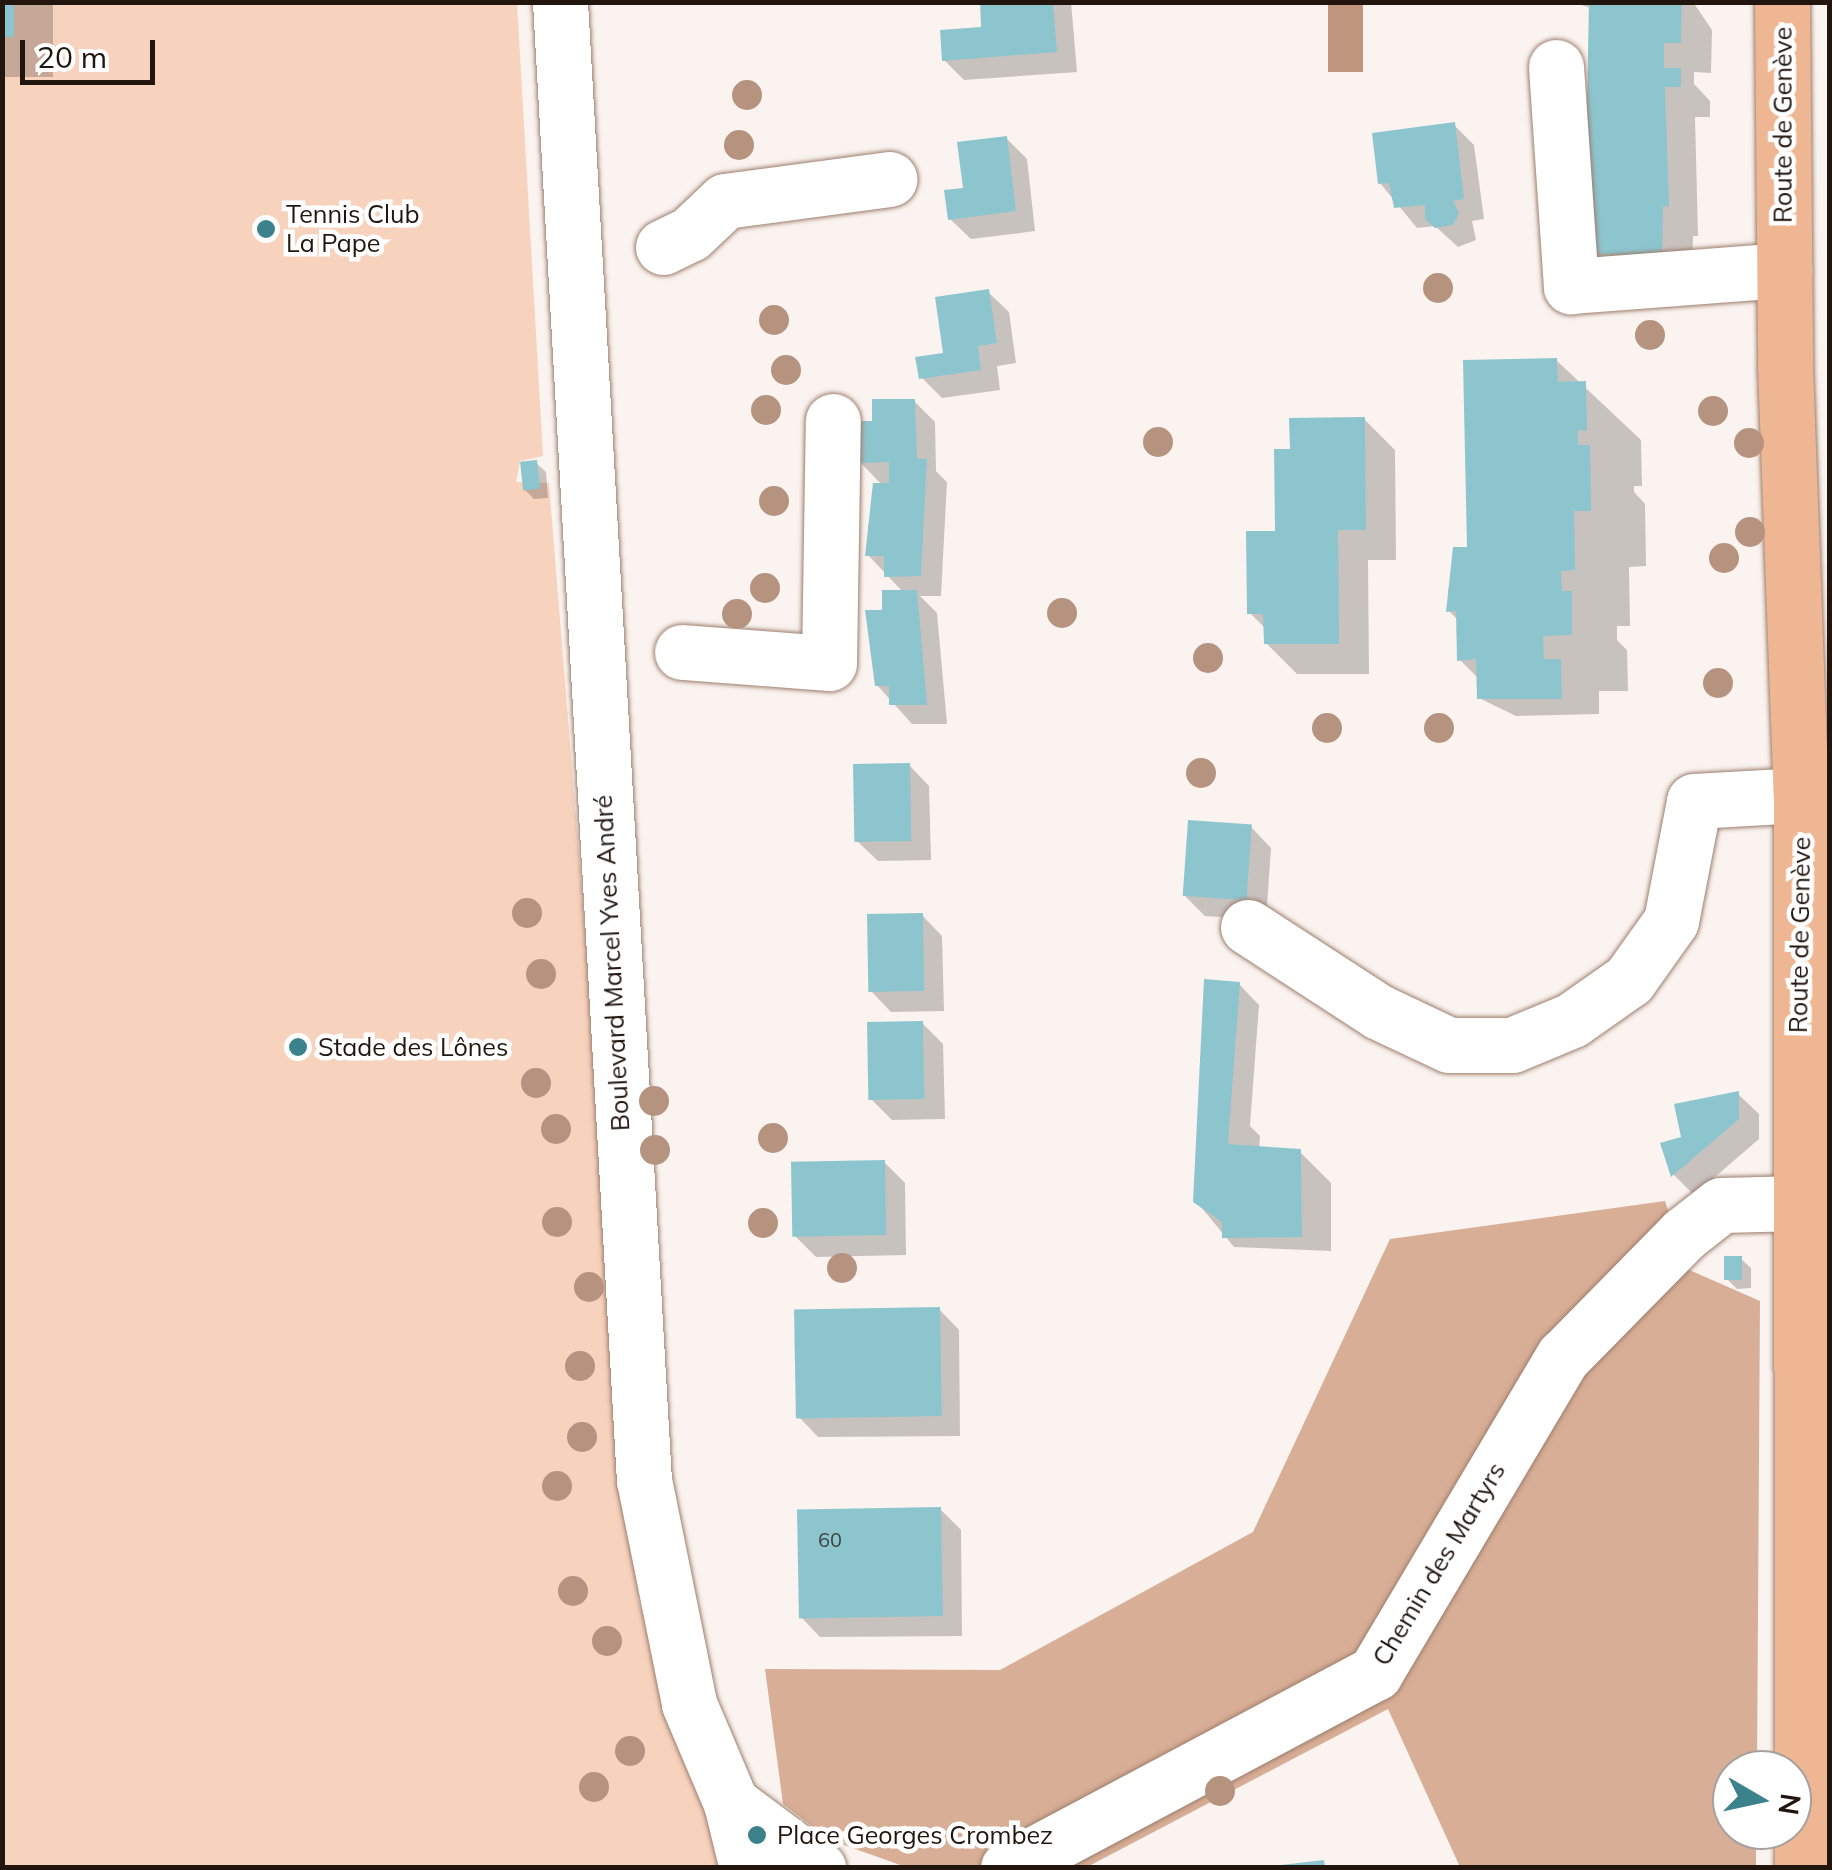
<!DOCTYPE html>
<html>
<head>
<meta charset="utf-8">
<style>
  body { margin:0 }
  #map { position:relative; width:1832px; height:1870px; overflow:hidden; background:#faf3ef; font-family:Mulish,sans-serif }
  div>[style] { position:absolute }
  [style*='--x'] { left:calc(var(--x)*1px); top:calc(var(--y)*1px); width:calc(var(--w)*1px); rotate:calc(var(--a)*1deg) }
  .green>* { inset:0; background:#f7d2bd }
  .forest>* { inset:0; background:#d8ae96 }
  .water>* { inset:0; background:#c0967f; transform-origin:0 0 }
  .shadow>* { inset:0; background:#0003; transform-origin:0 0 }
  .building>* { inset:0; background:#8dc5cf; transform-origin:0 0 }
  .roads { filter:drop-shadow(0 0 2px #9d7e6d) drop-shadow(0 0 2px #9d7e6d) }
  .minor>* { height:55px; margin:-27.5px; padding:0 27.5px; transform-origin:27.5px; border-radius:27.5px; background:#fff }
  .major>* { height:55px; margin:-27.5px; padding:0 27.5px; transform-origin:27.5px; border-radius:27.5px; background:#eeb693 }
  .trees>* { width:30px; height:30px; margin:-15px; border-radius:50%; background:#b5937f }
  .dots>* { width:28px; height:28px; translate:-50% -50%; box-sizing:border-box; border:5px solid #fff; border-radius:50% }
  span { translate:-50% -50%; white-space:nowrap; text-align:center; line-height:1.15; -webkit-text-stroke:9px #fff; paint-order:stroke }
  .number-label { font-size:20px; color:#3c413e }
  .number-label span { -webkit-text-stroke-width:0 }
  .street-label { font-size:25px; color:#21150e }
  .poi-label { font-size:25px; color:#21150e }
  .left { translate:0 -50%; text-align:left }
  .frame { position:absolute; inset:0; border:5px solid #21150e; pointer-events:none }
  .north { position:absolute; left:1712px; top:1750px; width:100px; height:100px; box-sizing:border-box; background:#fff; border:2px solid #a6a19f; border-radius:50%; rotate:99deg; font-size:28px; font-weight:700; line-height:40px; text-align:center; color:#21150e }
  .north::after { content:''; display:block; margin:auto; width:35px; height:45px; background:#3c828d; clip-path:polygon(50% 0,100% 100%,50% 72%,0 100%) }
  .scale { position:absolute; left:20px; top:40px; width:135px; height:45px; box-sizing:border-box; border:5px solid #21150e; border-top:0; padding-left:12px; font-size:30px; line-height:35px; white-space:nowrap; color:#21150e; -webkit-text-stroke:8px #fff; paint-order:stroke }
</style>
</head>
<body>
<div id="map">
  <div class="green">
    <i style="clip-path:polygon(3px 3px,517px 3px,543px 456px,520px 461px,516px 482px,549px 483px,639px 1603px,735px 1867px,3px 1868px)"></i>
  </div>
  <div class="forest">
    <i style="clip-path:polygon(1665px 1201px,1687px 1269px,1760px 1301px,1757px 1770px,1732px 1770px,1732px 1830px,1756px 1830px,1756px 1867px,1460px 1867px,1388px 1709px,1087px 1867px,906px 1867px,830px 1840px,783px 1804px,765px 1669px,1000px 1670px,1253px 1532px,1390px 1239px)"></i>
  </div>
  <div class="water">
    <i style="left:1328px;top:3px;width:35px;height:69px"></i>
  </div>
  <div class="shadow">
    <i style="left:2px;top:2px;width:51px;height:75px"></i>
    <i style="clip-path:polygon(982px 2px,1071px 2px,1077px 72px,964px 80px,944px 60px,984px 29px)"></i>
    <i style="clip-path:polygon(1572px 2px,1693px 2px,1712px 30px,1711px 73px,1694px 72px,1694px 84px,1710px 101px,1710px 117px,1695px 117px,1698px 236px,1693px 236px,1692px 285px,1617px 284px,1587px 253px,1591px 8px)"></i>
    <i style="clip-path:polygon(1454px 125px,1474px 145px,1484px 219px,1472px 221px,1476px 240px,1458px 247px,1435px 226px,1417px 228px,1380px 183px)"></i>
    <i style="clip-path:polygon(1007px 139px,1027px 159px,1035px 231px,971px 239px,950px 219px)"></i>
    <i style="clip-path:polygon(988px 292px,1009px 312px,1016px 363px,997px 366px,1000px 390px,942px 398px,921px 377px,945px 355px)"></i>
    <i style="clip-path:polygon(1556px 360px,1641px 440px,1642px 486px,1634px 486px,1634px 492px,1645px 504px,1646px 566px,1629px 567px,1630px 626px,1617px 626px,1617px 640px,1627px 650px,1628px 691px,1599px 691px,1599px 714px,1516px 716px,1479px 698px,1479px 679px,1460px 660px,1459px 621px,1449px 611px,1448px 589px,1456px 588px)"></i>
    <i style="clip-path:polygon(914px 401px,935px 422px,936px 471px,947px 482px,941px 596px,920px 596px,937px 613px,947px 724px,912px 724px,877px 685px,885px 612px,903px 592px,868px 555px,868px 525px,876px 525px,883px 486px,860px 462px,875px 423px)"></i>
    <i style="clip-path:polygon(1364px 419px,1395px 450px,1396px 560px,1368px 560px,1369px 674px,1297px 674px,1266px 643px,1266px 629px,1250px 613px,1277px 533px,1292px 451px)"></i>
    <i style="clip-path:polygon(536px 463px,546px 472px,548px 498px,534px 499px,524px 489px)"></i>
    <i style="clip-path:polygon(909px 765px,929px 786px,931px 860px,878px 861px,857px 841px)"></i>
    <i style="clip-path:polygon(1251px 827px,1271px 848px,1266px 920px,1205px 916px,1184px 895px)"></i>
    <i style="clip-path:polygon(922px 915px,942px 936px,944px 1011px,891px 1012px,871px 991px)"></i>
    <i style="clip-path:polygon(1206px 982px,1239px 984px,1259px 1005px,1250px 1126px,1260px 1136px,1259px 1149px,1300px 1152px,1331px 1183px,1331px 1251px,1234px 1247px,1196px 1201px)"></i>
    <i style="clip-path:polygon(922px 1023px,943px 1044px,945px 1119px,892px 1120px,871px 1099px)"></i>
    <i style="clip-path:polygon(1738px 1094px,1759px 1114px,1759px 1139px,1694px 1195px,1674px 1175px,1663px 1145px,1684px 1139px)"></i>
    <i style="clip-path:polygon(884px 1162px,905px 1183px,906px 1255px,816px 1257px,795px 1236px)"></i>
    <i style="clip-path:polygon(1741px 1259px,1751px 1268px,1751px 1288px,1737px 1289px,1727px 1279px)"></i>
    <i style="clip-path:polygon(939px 1309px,959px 1330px,960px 1436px,818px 1437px,798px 1416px)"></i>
    <i style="clip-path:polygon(940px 1509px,961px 1530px,962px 1636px,820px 1637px,800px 1616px)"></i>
  </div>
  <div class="building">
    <i style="left:2px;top:2px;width:12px;height:35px"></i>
    <i style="clip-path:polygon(980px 2px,1053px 2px,1057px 52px,942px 61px,940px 30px,981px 27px)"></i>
    <i style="clip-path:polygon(1589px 2px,1682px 2px,1681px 43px,1664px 43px,1664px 68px,1681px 68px,1681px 87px,1665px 87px,1669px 207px,1663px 206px,1662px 256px,1584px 254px)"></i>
    <i style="clip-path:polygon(1455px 122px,1464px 199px,1453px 201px,1459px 213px,1453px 225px,1435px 228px,1425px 219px,1425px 205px,1394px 208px,1389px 183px,1378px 184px,1372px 133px)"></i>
    <i style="clip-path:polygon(1007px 136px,1016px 211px,948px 220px,944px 190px,963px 188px,957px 142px)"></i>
    <i style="clip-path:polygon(989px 289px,997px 343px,978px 346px,981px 370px,919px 379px,915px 357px,943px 353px,935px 297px)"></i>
    <i style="clip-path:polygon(1557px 358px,1558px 382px,1586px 381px,1587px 431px,1578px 430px,1578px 445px,1590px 445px,1591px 511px,1574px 511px,1575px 570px,1561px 571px,1562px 591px,1572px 591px,1572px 635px,1543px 636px,1544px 659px,1561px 659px,1562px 699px,1477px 699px,1476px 659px,1457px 661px,1456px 611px,1446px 612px,1453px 547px,1467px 547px,1463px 360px)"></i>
    <i style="clip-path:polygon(872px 399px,915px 399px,917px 459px,927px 459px,921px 576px,884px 577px,884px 556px,865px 556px,873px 483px,889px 483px,889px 462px,857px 463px,856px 421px,872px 421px)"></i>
    <i style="clip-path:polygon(1365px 417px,1366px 530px,1338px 530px,1339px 644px,1264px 644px,1263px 614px,1247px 614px,1246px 531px,1275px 531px,1274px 449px,1290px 449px,1289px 418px)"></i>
    <i style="left:537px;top:460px;width:29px;height:17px;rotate:84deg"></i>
    <i style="clip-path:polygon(882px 590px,917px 590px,927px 705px,889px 705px,889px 686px,875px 686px,865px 610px,882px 610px)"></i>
    <i style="left:910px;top:763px;width:78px;height:57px;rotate:89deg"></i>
    <i style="left:1188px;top:820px;width:64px;height:76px;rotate:4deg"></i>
    <i style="left:923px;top:913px;width:78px;height:56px;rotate:89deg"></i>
    <i style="clip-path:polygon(1204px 979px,1240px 982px,1228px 1144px,1301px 1149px,1302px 1237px,1222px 1238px,1222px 1222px,1193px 1202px)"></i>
    <i style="left:923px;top:1021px;width:78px;height:56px;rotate:89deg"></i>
    <i style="clip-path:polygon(1739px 1091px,1739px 1119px,1671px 1177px,1660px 1143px,1681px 1137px,1674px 1104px)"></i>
    <i style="left:885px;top:1160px;width:75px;height:94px;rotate:89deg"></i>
    <i style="left:1742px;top:1256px;width:24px;height:18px;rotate:90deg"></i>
    <i style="left:940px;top:1307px;width:109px;height:146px;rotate:89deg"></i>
    <i style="left:941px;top:1507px;width:109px;height:144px;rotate:89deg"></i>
    <i style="clip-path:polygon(1324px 1860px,1325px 1868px,1281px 1868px,1281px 1865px)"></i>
  </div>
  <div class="roads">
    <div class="minor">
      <i style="--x:560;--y:2;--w:1480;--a:86.75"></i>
      <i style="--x:644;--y:1480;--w:228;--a:78.6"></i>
      <i style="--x:689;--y:1704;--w:108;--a:67"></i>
      <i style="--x:731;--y:1803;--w:67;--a:76.2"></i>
      <i style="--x:1556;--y:67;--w:220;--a:86.1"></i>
      <i style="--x:1571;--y:286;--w:214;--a:-4.3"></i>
      <i style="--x:663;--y:247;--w:30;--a:-26"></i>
      <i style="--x:690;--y:234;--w:48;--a:-43.3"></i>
      <i style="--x:725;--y:201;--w:166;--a:-7.6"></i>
      <i style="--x:682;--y:652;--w:147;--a:4.3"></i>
      <i style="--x:829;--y:663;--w:242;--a:-89.1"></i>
      <i style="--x:1248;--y:927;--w:156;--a:33"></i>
      <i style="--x:1379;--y:1012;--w:77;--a:25.2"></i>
      <i style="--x:1449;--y:1045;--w:63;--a:0"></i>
      <i style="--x:1512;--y:1045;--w:65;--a:-22.6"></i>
      <i style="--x:1572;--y:1020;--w:70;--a:-35.1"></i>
      <i style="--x:1629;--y:980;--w:72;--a:-54.6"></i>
      <i style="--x:1671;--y:921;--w:122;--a:-79.1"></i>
      <i style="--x:1694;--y:801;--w:107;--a:-3.2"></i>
      <i style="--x:731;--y:1803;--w:109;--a:36.8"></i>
      <i style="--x:1008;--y:1868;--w:416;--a:-28"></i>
      <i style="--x:1375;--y:1673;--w:368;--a:-59.3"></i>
      <i style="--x:1563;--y:1357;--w:173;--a:-45.5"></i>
      <i style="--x:1684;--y:1234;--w:47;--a:-38.1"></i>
      <i style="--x:1721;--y:1205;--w:79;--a:-1.5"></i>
    </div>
    <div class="major">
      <i style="--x:1782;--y:2;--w:364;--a:89.5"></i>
      <i style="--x:1785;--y:366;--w:429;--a:87.9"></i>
      <i style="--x:1801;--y:795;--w:1073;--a:89.95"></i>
    </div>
  </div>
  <div class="trees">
    <i style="left:747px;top:95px"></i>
    <i style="left:739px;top:145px"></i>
    <i style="left:1438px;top:288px"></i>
    <i style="left:774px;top:320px"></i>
    <i style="left:1650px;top:335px"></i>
    <i style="left:786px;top:370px"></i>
    <i style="left:766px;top:410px"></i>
    <i style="left:1713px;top:411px"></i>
    <i style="left:1158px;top:442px"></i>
    <i style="left:1749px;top:443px"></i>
    <i style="left:774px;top:501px"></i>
    <i style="left:1750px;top:532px"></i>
    <i style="left:1724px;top:558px"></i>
    <i style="left:765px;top:588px"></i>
    <i style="left:1062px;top:613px"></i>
    <i style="left:737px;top:614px"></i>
    <i style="left:1208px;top:658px"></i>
    <i style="left:1718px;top:683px"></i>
    <i style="left:1327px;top:728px"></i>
    <i style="left:1439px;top:728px"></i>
    <i style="left:1201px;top:773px"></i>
    <i style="left:527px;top:913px"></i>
    <i style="left:541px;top:974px"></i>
    <i style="left:536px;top:1083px"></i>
    <i style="left:654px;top:1101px"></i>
    <i style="left:556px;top:1129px"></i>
    <i style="left:773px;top:1138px"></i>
    <i style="left:655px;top:1150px"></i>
    <i style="left:557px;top:1222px"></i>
    <i style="left:763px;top:1223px"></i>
    <i style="left:842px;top:1268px"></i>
    <i style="left:589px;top:1287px"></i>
    <i style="left:580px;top:1366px"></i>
    <i style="left:582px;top:1437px"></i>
    <i style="left:557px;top:1486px"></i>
    <i style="left:573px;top:1591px"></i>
    <i style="left:607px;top:1641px"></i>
    <i style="left:630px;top:1751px"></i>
    <i style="left:594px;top:1787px"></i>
    <i style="left:1220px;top:1791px"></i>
  </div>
  <div class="dots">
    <i style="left:266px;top:229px;background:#3c828d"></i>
    <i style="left:298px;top:1047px;background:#3c828d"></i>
    <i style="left:757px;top:1835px;background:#3c828d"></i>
  </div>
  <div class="number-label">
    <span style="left:830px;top:1539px">60</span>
  </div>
  <div class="street-label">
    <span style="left:1783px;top:125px;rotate:-90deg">Route de Genève</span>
    <span style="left:1800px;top:935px;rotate:-89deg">Route de Genève</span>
    <span style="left:612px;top:963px;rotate:-93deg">Boulevard Marcel Yves André</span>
    <span style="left:1439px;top:1564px;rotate:-59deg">Chemin des Martyrs</span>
  </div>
  <div class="poi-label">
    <span class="left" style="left:286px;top:229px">Tennis Club<br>La Pape</span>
    <span class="left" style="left:318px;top:1047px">Stade des Lônes</span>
    <span class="left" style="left:777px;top:1835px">Place Georges Crombez</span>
  </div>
  <div class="frame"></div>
  <div class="north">N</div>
  <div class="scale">20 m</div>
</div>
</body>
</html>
